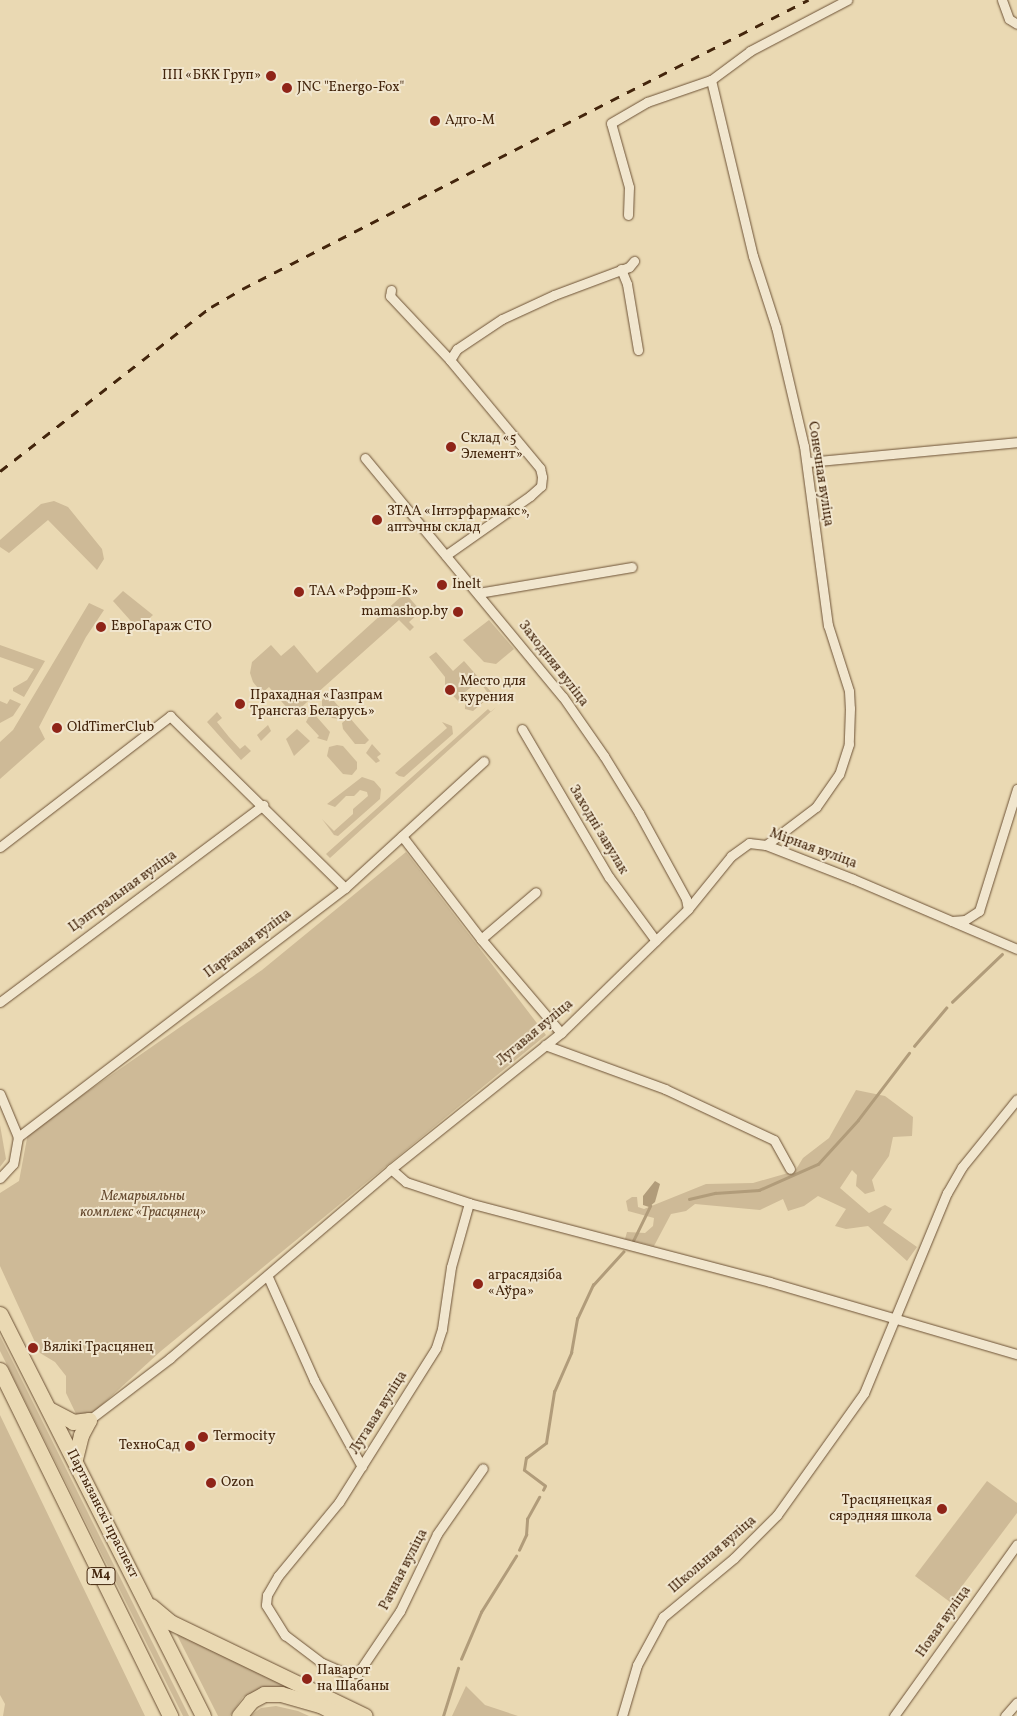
<!DOCTYPE html>
<html>
<head>
<meta charset="utf-8">
<style>
  body { margin:0 }
  #map { position:relative; width:1017px; height:1716px; overflow:hidden; background:#ead9b3; font-family:Vollkorn,serif }
  div>[style] { position:absolute }
  [style*='--x'] { left:calc(var(--x)*1px); top:calc(var(--y)*1px); width:calc(var(--w)*1px); rotate:calc(var(--a)*1deg) }
  .green>* { inset:0; background:#ceba97 }
  .water>* { inset:0; background:#b19c7a }
  .stream>* { height:2.5px; margin:-1.25px; padding:0 1.25px; transform-origin:1.25px; border-radius:1.25px; background:#b19c7a }
  .roads { filter:drop-shadow(0 0 1px #6d5236) drop-shadow(0 0 1px #6d5236) }
  .minor>* { height:9px; margin:-4.5px; padding:0 4.5px; transform-origin:4.5px; border-radius:4.5px; background:#f1e6ce }
  .trunk>* { height:15px; margin:-7.5px; padding:0 7.5px; transform-origin:7.5px; border-radius:7.5px; background:#ead9b3 }
  .rail>* { height:2.5px; margin-top:-1.25px; transform-origin:0; background:repeating-linear-gradient(90deg,#43250c 0 9px,transparent 0 18px) }
  .dots>* { width:14px; height:14px; translate:-50% -50%; box-sizing:border-box; border:2px solid #f1e6ce; border-radius:50% }
  span { translate:-50% -50%; white-space:nowrap; text-align:center; line-height:1.15; -webkit-text-stroke:4px #f1e6ce; paint-order:stroke }
  .shield-label span { padding:1px 4px; background:#f1e6ce; border:1px solid; border-radius:4px; -webkit-text-stroke-width:0 }
  .shield-label { font-size:12px; color:#43250c; font-weight:700 }
  .poi-label { font-size:14px; color:#43250c }
  .right { translate:-100% -50%; text-align:right }
  .left { translate:0 -50%; text-align:left }
  .street-label { font-size:14px; color:#43250c }
  .park-label { font-size:14px; color:#664a2f; font-style:italic }
</style>
</head>
<body>
<div id="map">
  <div class="green">
    <i style="clip-path:polygon(54px 501px,68px 507px,102px 549px,104px 559px,97px 570px,48px 520px,9px 553px,0 547px,0 540px,41px 504px)"></i>
    <i style="clip-path:polygon(123px 591px,153px 615px,138px 629px,113px 601px)"></i>
    <i style="clip-path:polygon(405px 593px,421px 611px,409px 622px,414px 627px,410px 631px,399px 620px,297px 711px,288px 709px,269px 687px,262px 693px,253px 682px,250px 673px,252px 662px,271px 645px,281px 656px,294px 645px,317px 673px)"></i>
    <i style="clip-path:polygon(89px 603px,104px 610px,86px 637px,39px 727px,45px 739px,0 779px,0 742px,13px 730px)"></i>
    <i style="clip-path:polygon(489px 620px,514px 649px,496px 664px,484px 662px,463px 640px)"></i>
    <i style="clip-path:polygon(0 645px,45px 661px,24px 697px,13px 691px,13px 688px,27px 680px,34px 669px,0 657px)"></i>
    <i style="clip-path:polygon(436px 652px,453px 671px,464px 661px,493px 694px,473px 711px,465px 709px,465px 705px,479px 693px,483px 697px,488px 693px,479px 681px,460px 696px,459px 702px,445px 687px,445px 677px,429px 657px)"></i>
    <i style="clip-path:polygon(328px 694px,346px 715px,341px 719px,332px 718px,322px 706px,322px 700px)"></i>
    <i style="clip-path:polygon(10px 699px,21px 704px,13px 716px,0 723px,0 701px,7px 704px)"></i>
    <i style="clip-path:polygon(496px 707px,330px 858px,326px 854px,488px 709px,491px 712px)"></i>
    <i style="clip-path:polygon(217px 712px,222px 718px,217px 722px,229px 737px,240px 749px,245px 745px,251px 751px,241px 760px,207px 722px)"></i>
    <i style="clip-path:polygon(309px 716px,316px 716px,330px 732px,327px 741px,317px 738px,319px 736px,306px 722px)"></i>
    <i style="clip-path:polygon(349px 717px,369px 740px,365px 744px,355px 744px,343px 729px,342px 723px)"></i>
    <i style="clip-path:polygon(442px 722px,452px 726px,453px 734px,404px 777px,399px 776px,395px 773px,447px 728px)"></i>
    <i style="clip-path:polygon(268px 725px,271px 731px,261px 741px,257px 735px)"></i>
    <i style="clip-path:polygon(297px 729px,310px 741px,294px 756px,286px 739px)"></i>
    <i style="clip-path:polygon(372px 744px,381px 754px,377px 757px,380px 761px,376px 763px,366px 753px)"></i>
    <i style="clip-path:polygon(337px 745px,343px 746px,357px 762px,357px 769px,352px 775px,343px 774px,327px 756px,329px 747px)"></i>
    <i style="clip-path:polygon(362px 777px,374px 781px,381px 789px,380px 799px,338px 836px,334px 835px,322px 819px,334px 831px,353px 814px,353px 809px,368px 796px,367px 792px,360px 790px,354px 796px,346px 796px,335px 807px,327px 804px)"></i>
    <i style="clip-path:polygon(406px 852px,546px 1035px,161px 1351px,94px 1412px,78px 1418px,66px 1393px,66px 1376px,55px 1362px,40px 1353px,0 1266px,0 1193px,19px 1181px,28px 1133px,262px 970px)"></i>
    <i style="clip-path:polygon(856px 1090px,885px 1096px,913px 1117px,912px 1136px,893px 1137px,889px 1156px,872px 1180px,875px 1191px,865px 1194px,856px 1186px,857px 1175px,852px 1170px,840px 1188px,869px 1213px,885px 1205px,892px 1209px,883px 1223px,917px 1247px,907px 1261px,868px 1226px,846px 1229px,835px 1226px,846px 1209px,818px 1196px,804px 1206px,788px 1211px,783px 1199px,760px 1210px,695px 1204px,686px 1211px,671px 1214px,654px 1246px,625px 1239px,627px 1232px,645px 1233px,653px 1226px,654px 1218px,628px 1211px,626px 1201px,632px 1197px,637px 1197px,638px 1207px,644px 1209px,706px 1184px,753px 1183px,795px 1171px,803px 1158px,829px 1138px)"></i>
    <i style="clip-path:polygon(0 1125px,6px 1159px,0 1167px)"></i>
    <i style="clip-path:polygon(0 1336px,189px 1716px,183px 1716px,0 1351px)"></i>
    <i style="clip-path:polygon(0 1415px,145px 1716px,3px 1716px,5px 1704px,0 1695px)"></i>
    <i style="clip-path:polygon(987px 1481px,1017px 1503px,1017px 1513px,950px 1602px,915px 1576px)"></i>
    <i style="clip-path:polygon(176px 1633px,288px 1687px,261px 1689px,243px 1697px,230px 1716px,218px 1716px)"></i>
    <i style="clip-path:polygon(466px 1686px,485px 1705px,518px 1716px,452px 1716px)"></i>
    <i style="clip-path:polygon(276px 1706px,298px 1711px,309px 1716px,250px 1716px,261px 1708px)"></i>
  </div>
  <div class="water">
    <i style="clip-path:polygon(655px 1181px,660px 1184px,655px 1202px,649px 1207px,643px 1205px,643px 1196px)"></i>
  </div>
  <div class="stream">
    <i style="--x:952;--y:1002;--w:69;--a:-43.8"></i>
    <i style="--x:914;--y:1046;--w:50;--a:-49.9"></i>
    <i style="--x:689;--y:1199;--w:27;--a:-13"></i>
    <i style="--x:715;--y:1193;--w:44;--a:-3.9"></i>
    <i style="--x:759;--y:1190;--w:64;--a:-23.8"></i>
    <i style="--x:818;--y:1164;--w:59;--a:-47.7"></i>
    <i style="--x:858;--y:1120;--w:84;--a:-52.7"></i>
    <i style="--x:633;--y:1241;--w:39;--a:-64"></i>
    <i style="--x:543;--y:1490;--w:4;--a:-63"></i>
    <i style="--x:545;--y:1486;--w:26;--a:-143"></i>
    <i style="--x:524;--y:1470;--w:12;--a:-81"></i>
    <i style="--x:526;--y:1458;--w:25;--a:-37"></i>
    <i style="--x:546;--y:1443;--w:52;--a:-81.1"></i>
    <i style="--x:554;--y:1392;--w:43;--a:-66.4"></i>
    <i style="--x:571;--y:1353;--w:35;--a:-80"></i>
    <i style="--x:577;--y:1319;--w:38;--a:-65"></i>
    <i style="--x:593;--y:1285;--w:45;--a:-47.7"></i>
    <i style="--x:519;--y:1550;--w:17;--a:-65"></i>
    <i style="--x:526;--y:1535;--w:16;--a:-86"></i>
    <i style="--x:527;--y:1519;--w:25;--a:-61"></i>
    <i style="--x:461;--y:1659;--w:51;--a:-66.9"></i>
    <i style="--x:481;--y:1612;--w:66;--a:-58"></i>
    <i style="--x:443;--y:1716;--w:50;--a:-72.6"></i>
  </div>
  <div class="roads">
    <div class="minor">
      <i style="--x:1002;--y:0;--w:20;--a:70"></i>
      <i style="--x:1009;--y:19;--w:9;--a:32"></i>
      <i style="--x:711;--y:80;--w:181;--a:76.6"></i>
      <i style="--x:753;--y:256;--w:75;--a:72.1"></i>
      <i style="--x:776;--y:327;--w:122;--a:76.8"></i>
      <i style="--x:804;--y:446;--w:181;--a:82.4"></i>
      <i style="--x:828;--y:625;--w:69;--a:72.3"></i>
      <i style="--x:849;--y:691;--w:17;--a:87"></i>
      <i style="--x:850;--y:708;--w:36;--a:92"></i>
      <i style="--x:849;--y:744;--w:32;--a:108"></i>
      <i style="--x:839;--y:774;--w:40;--a:124.9"></i>
      <i style="--x:816;--y:807;--w:63;--a:142.8"></i>
      <i style="--x:628;--y:215;--w:28;--a:-88"></i>
      <i style="--x:629;--y:187;--w:66;--a:-105.7"></i>
      <i style="--x:611;--y:123;--w:42;--a:-30.3"></i>
      <i style="--x:647;--y:102;--w:68;--a:-19"></i>
      <i style="--x:711;--y:80;--w:49;--a:-36.6"></i>
      <i style="--x:750;--y:51;--w:110;--a:-27.7"></i>
      <i style="--x:621;--y:269;--w:16;--a:68"></i>
      <i style="--x:627;--y:284;--w:67;--a:80.5"></i>
      <i style="--x:391;--y:290;--w:6;--a:99"></i>
      <i style="--x:390;--y:296;--w:88;--a:46.8"></i>
      <i style="--x:450;--y:360;--w:141;--a:50.2"></i>
      <i style="--x:540;--y:468;--w:9;--a:77"></i>
      <i style="--x:542;--y:477;--w:9;--a:96"></i>
      <i style="--x:541;--y:486;--w:15;--a:138"></i>
      <i style="--x:530;--y:496;--w:103;--a:144.9"></i>
      <i style="--x:450;--y:360;--w:13;--a:-58"></i>
      <i style="--x:457;--y:349;--w:54;--a:-33.7"></i>
      <i style="--x:502;--y:319;--w:57;--a:-24.8"></i>
      <i style="--x:554;--y:295;--w:80;--a:-20.5"></i>
      <i style="--x:629;--y:267;--w:8;--a:-50"></i>
      <i style="--x:365;--y:458;--w:310;--a:50.4"></i>
      <i style="--x:563;--y:697;--w:72;--a:55.2"></i>
      <i style="--x:604;--y:756;--w:67;--a:58.4"></i>
      <i style="--x:639;--y:813;--w:98;--a:61.3"></i>
      <i style="--x:686;--y:899;--w:10;--a:79"></i>
      <i style="--x:807;--y:462;--w:211;--a:-5.4"></i>
      <i style="--x:478;--y:593;--w:156;--a:-9.6"></i>
      <i style="--x:522;--y:729;--w:172;--a:59.6"></i>
      <i style="--x:609;--y:877;--w:79;--a:53.7"></i>
      <i style="--x:402;--y:836;--w:130;--a:52.5"></i>
      <i style="--x:481;--y:939;--w:123;--a:49.6"></i>
      <i style="--x:0;--y:847;--w:215;--a:-37.6"></i>
      <i style="--x:170;--y:716;--w:245;--a:44.5"></i>
      <i style="--x:952;--y:921;--w:13;--a:-4"></i>
      <i style="--x:965;--y:920;--w:17;--a:-33"></i>
      <i style="--x:979;--y:911;--w:128;--a:-72.7"></i>
      <i style="--x:481;--y:939;--w:72;--a:-40.5"></i>
      <i style="--x:0;--y:1002;--w:329;--a:-36.8"></i>
      <i style="--x:545;--y:1045;--w:128;--a:20.1"></i>
      <i style="--x:665;--y:1089;--w:120;--a:25.1"></i>
      <i style="--x:774;--y:1140;--w:33;--a:61"></i>
      <i style="--x:0;--y:1094;--w:47;--a:67.3"></i>
      <i style="--x:18;--y:1137;--w:27;--a:100"></i>
      <i style="--x:13;--y:1164;--w:19;--a:133"></i>
      <i style="--x:18;--y:1137;--w:411;--a:-37.3"></i>
      <i style="--x:345;--y:888;--w:188;--a:-42.4"></i>
      <i style="--x:391;--y:1169;--w:20;--a:41"></i>
      <i style="--x:406;--y:1182;--w:66;--a:18.4"></i>
      <i style="--x:469;--y:1203;--w:311;--a:14.7"></i>
      <i style="--x:770;--y:1282;--w:257;--a:16.3"></i>
      <i style="--x:469;--y:1203;--w:66;--a:105.7"></i>
      <i style="--x:451;--y:1267;--w:63;--a:98.3"></i>
      <i style="--x:442;--y:1329;--w:20;--a:108"></i>
      <i style="--x:436;--y:1348;--w:182;--a:122.2"></i>
      <i style="--x:339;--y:1502;--w:96;--a:129.5"></i>
      <i style="--x:278;--y:1576;--w:22;--a:120"></i>
      <i style="--x:267;--y:1595;--w:10;--a:96"></i>
      <i style="--x:266;--y:1605;--w:36;--a:58"></i>
      <i style="--x:285;--y:1635;--w:46;--a:37.1"></i>
      <i style="--x:322;--y:1663;--w:25;--a:23"></i>
      <i style="--x:345;--y:1673;--w:13;--a:0"></i>
      <i style="--x:358;--y:1673;--w:75;--a:-55.9"></i>
      <i style="--x:400;--y:1611;--w:85;--a:-64.3"></i>
      <i style="--x:437;--y:1534;--w:80;--a:-55.1"></i>
      <i style="--x:268;--y:1277;--w:113;--a:65.9"></i>
      <i style="--x:314;--y:1380;--w:99;--a:61.1"></i>
      <i style="--x:89;--y:1420;--w:102;--a:-37.4"></i>
      <i style="--x:170;--y:1358;--w:291;--a:-40.5"></i>
      <i style="--x:391;--y:1169;--w:218;--a:-38.7"></i>
      <i style="--x:561;--y:1033;--w:177;--a:-44.3"></i>
      <i style="--x:688;--y:909;--w:68;--a:-50.9"></i>
      <i style="--x:731;--y:856;--w:22;--a:-36"></i>
      <i style="--x:749;--y:843;--w:17;--a:7"></i>
      <i style="--x:766;--y:845;--w:93;--a:21.3"></i>
      <i style="--x:853;--y:879;--w:178;--a:23.1"></i>
      <i style="--x:622;--y:1716;--w:53;--a:-73.6"></i>
      <i style="--x:637;--y:1665;--w:55;--a:-61.6"></i>
      <i style="--x:663;--y:1617;--w:92;--a:-39.7"></i>
      <i style="--x:734;--y:1558;--w:61;--a:-45"></i>
      <i style="--x:777;--y:1515;--w:150;--a:-54.5"></i>
      <i style="--x:864;--y:1393;--w:217;--a:-67.5"></i>
      <i style="--x:947;--y:1193;--w:30;--a:-60"></i>
      <i style="--x:962;--y:1167;--w:87;--a:-51"></i>
      <i style="--x:894;--y:1716;--w:211;--a:-54.4"></i>
      <i style="--x:1005;--y:1716;--w:18;--a:-49"></i>
    </div>
    <div class="trunk">
      <i style="--x:0;--y:1314;--w:450;--a:63.2"></i>
      <i style="--x:0;--y:1370;--w:386;--a:63.8"></i>
      <i style="--x:49;--y:1409;--w:27;--a:28"></i>
      <i style="--x:73;--y:1422;--w:16;--a:-7"></i>
      <i style="--x:75;--y:1459;--w:25;--a:-76"></i>
      <i style="--x:81;--y:1435;--w:17;--a:-62"></i>
      <i style="--x:151;--y:1606;--w:25;--a:40"></i>
      <i style="--x:170;--y:1622;--w:216;--a:25.7"></i>
      <i style="--x:239;--y:1716;--w:19;--a:-51"></i>
      <i style="--x:251;--y:1701;--w:15;--a:-28"></i>
      <i style="--x:264;--y:1694;--w:17;--a:0"></i>
      <i style="--x:281;--y:1694;--w:41;--a:15.8"></i>
      <i style="--x:320;--y:1705;--w:24;--a:28"></i>
    </div>
  </div>
  <div class="rail">
    <i style="--x:0;--y:471;--w:267;--a:-37.9"></i>
    <i style="--x:211;--y:307;--w:36;--a:-30"></i>
    <i style="--x:242;--y:289;--w:636;--a:-27.05"></i>
  </div>
  <div class="dots">
    <i style="left:271px;top:76px;background:#8f2418"></i>
    <i style="left:287px;top:88px;background:#8f2418"></i>
    <i style="left:435px;top:121px;background:#8f2418"></i>
    <i style="left:451px;top:447px;background:#8f2418"></i>
    <i style="left:377px;top:520px;background:#8f2418"></i>
    <i style="left:442px;top:585px;background:#8f2418"></i>
    <i style="left:299px;top:592px;background:#8f2418"></i>
    <i style="left:458px;top:612px;background:#8f2418"></i>
    <i style="left:101px;top:627px;background:#8f2418"></i>
    <i style="left:450px;top:690px;background:#8f2418"></i>
    <i style="left:240px;top:704px;background:#8f2418"></i>
    <i style="left:57px;top:728px;background:#8f2418"></i>
    <i style="left:478px;top:1284px;background:#8f2418"></i>
    <i style="left:33px;top:1348px;background:#8f2418"></i>
    <i style="left:203px;top:1437px;background:#8f2418"></i>
    <i style="left:190px;top:1446px;background:#8f2418"></i>
    <i style="left:211px;top:1483px;background:#8f2418"></i>
    <i style="left:942px;top:1509px;background:#8f2418"></i>
    <i style="left:307px;top:1679px;background:#8f2418"></i>
  </div>
  <div class="shield-label">
    <span style="left:101px;top:1576px">М4</span>
  </div>
  <div class="poi-label">
    <span class="right" style="left:261px;top:76px">ПП «БКК Груп»</span>
    <span class="left" style="left:297px;top:88px">JNC "Energo-Fox"</span>
    <span class="left" style="left:445px;top:121px">Адго-М</span>
    <span class="left" style="left:461px;top:447px">Склад «5<br>Элемент»</span>
    <span class="left" style="left:387px;top:520px">ЗТАА «Інтэрфармакс»,<br>аптэчны склад</span>
    <span class="left" style="left:452px;top:585px">Inelt</span>
    <span class="left" style="left:309px;top:592px">ТАА «Рэфрэш-К»</span>
    <span class="right" style="left:448px;top:612px">mamashop.by</span>
    <span class="left" style="left:111px;top:627px">ЕвроГараж СТО</span>
    <span class="left" style="left:460px;top:690px">Место для<br>курения</span>
    <span class="left" style="left:250px;top:704px">Прахадная «Газпрам<br>Трансгаз Беларусь»</span>
    <span class="left" style="left:67px;top:728px">OldTimerClub</span>
    <span class="left" style="left:488px;top:1284px">аграсядзіба<br>«Аўра»</span>
    <span class="left" style="left:43px;top:1348px">Вялікі Трасцянец</span>
    <span class="left" style="left:213px;top:1437px">Termocity</span>
    <span class="right" style="left:180px;top:1446px">ТехноСад</span>
    <span class="left" style="left:221px;top:1483px">Ozon</span>
    <span class="right" style="left:932px;top:1509px">Трасцянецкая<br>сярэдняя школа</span>
    <span class="left" style="left:317px;top:1679px">Паварот<br>на Шабаны</span>
  </div>
  <div class="street-label">
    <span style="left:820px;top:474px;rotate:81deg">Сонечная вуліца</span>
    <span style="left:553px;top:664px;rotate:52deg">Заходняя вуліца</span>
    <span style="left:598px;top:830px;rotate:59deg">Заходні завулак</span>
    <span style="left:813px;top:849px;rotate:20deg">Мірная вуліца</span>
    <span style="left:123px;top:892px;rotate:-36deg">Цэнтральная вуліца</span>
    <span style="left:248px;top:944px;rotate:-37deg">Паркавая вуліца</span>
    <span style="left:535px;top:1033px;rotate:-40deg">Лугавая вуліца</span>
    <span style="left:379px;top:1413px;rotate:-58deg">Лугавая вуліца</span>
    <span style="left:102px;top:1514px;rotate:63deg">Партызанскі праспект</span>
    <span style="left:713px;top:1555px;rotate:-41deg">Школьная вуліца</span>
    <span style="left:404px;top:1570px;rotate:-63deg">Рачная вуліца</span>
    <span style="left:944px;top:1622px;rotate:-55deg">Новая вуліца</span>
  </div>
  <div class="park-label">
    <span style="left:143px;top:1205px">Мемарыяльны<br>комплекс «Трасцянец»</span>
  </div>
</div>
</body>
</html>
